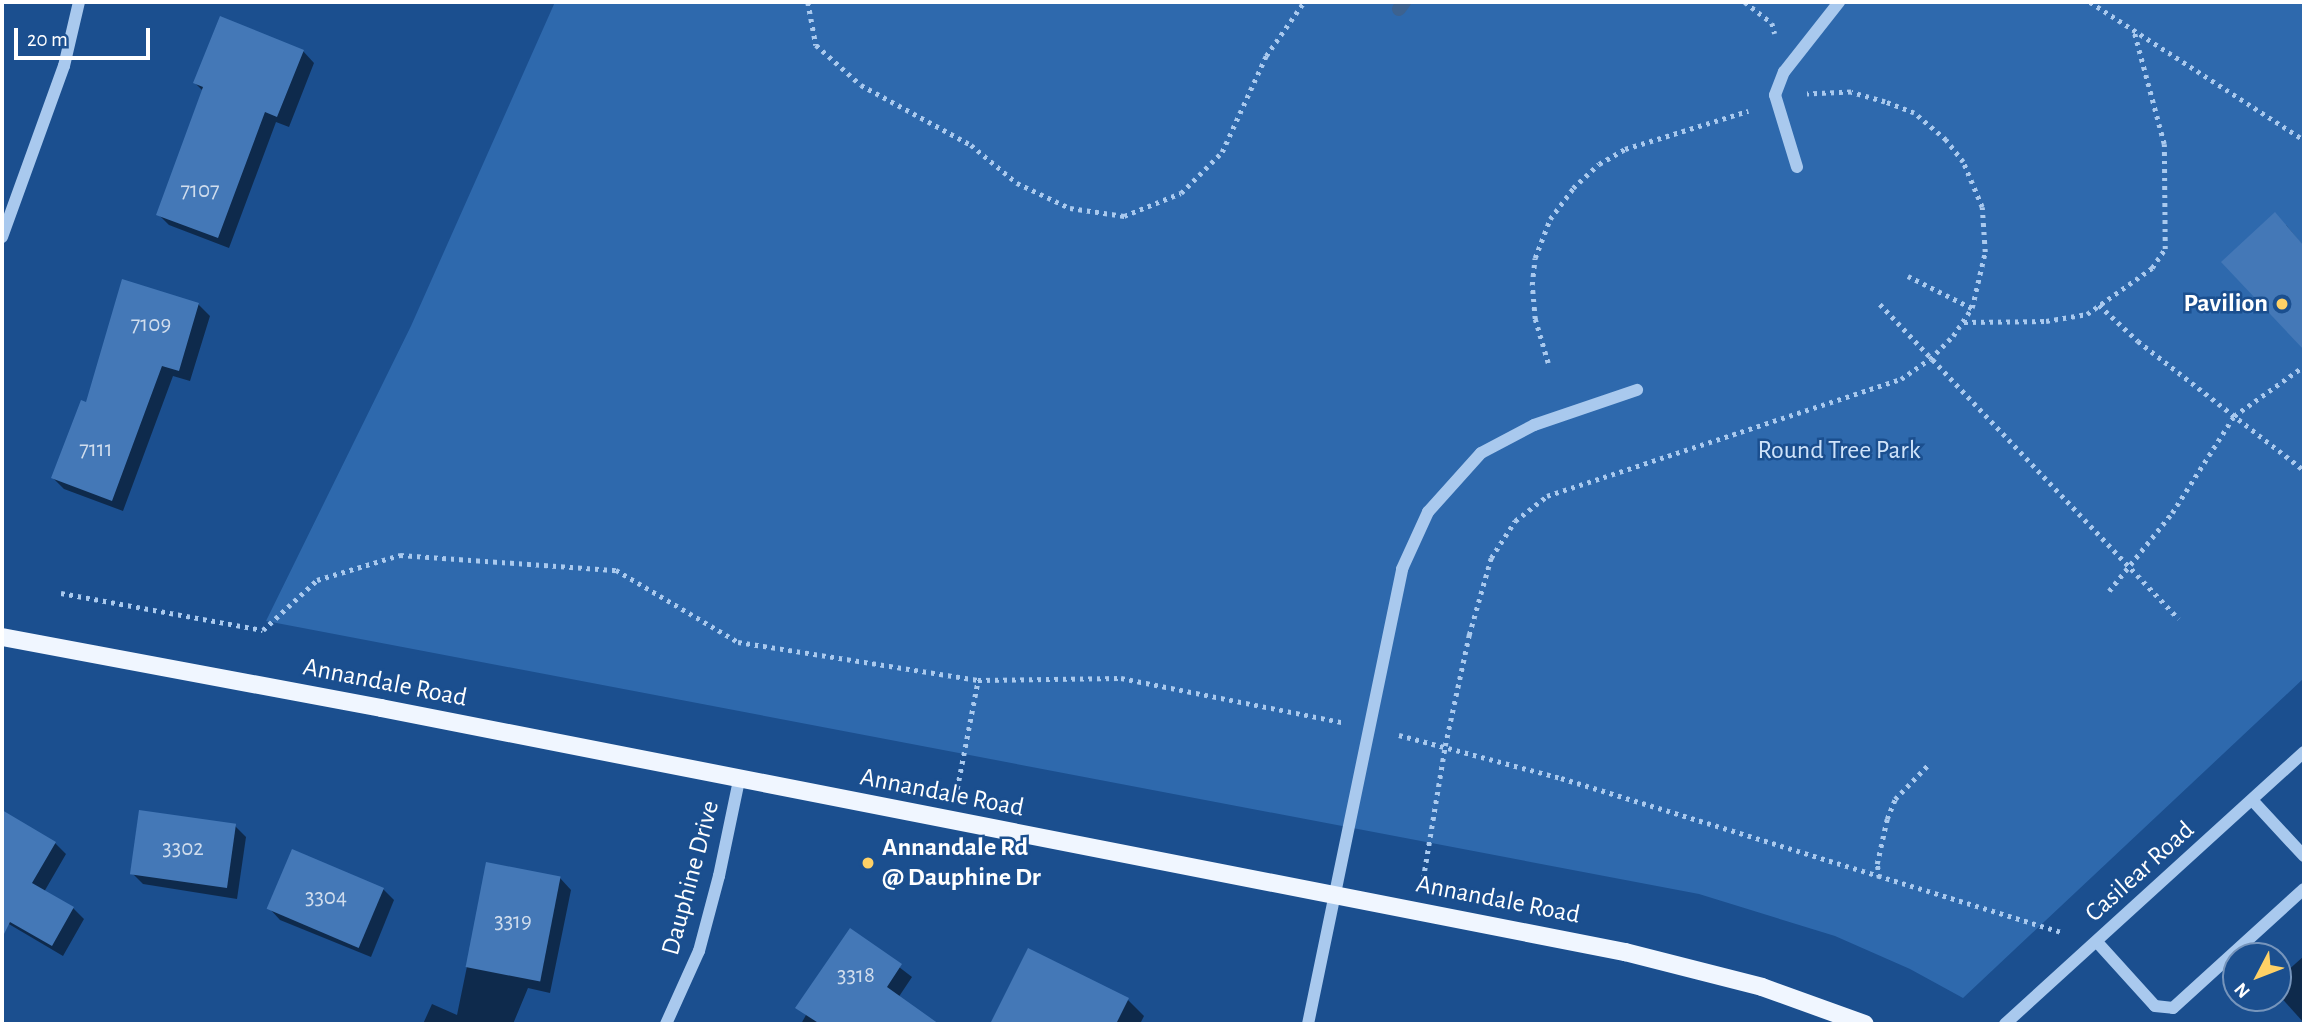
<!DOCTYPE html>
<html>
<head>
<meta charset="utf-8">
<style>
  body { margin:0 }
  #map { position:relative; width:2306px; height:1026px; overflow:hidden; background:#1b4f8f; font-family:"Alegreya Sans",sans-serif }
  div>[style] { position:absolute }
  [style*='--x'] { left:calc(var(--x)*1px); top:calc(var(--y)*1px); width:calc(var(--w)*1px); rotate:calc(var(--a)*1deg) }
  .green>* { inset:0; background:#2e69ad }
  .shadow>* { inset:0; background:#0007 }
  .stream>* { height:14px; margin:-7px; padding:0 7px; transform-origin:7px; border-radius:7px; background:#3c6290 }
  .building>* { inset:0; background:#4478b7; transform-origin:0 0 }
  .path>* { height:4.5px; margin-top:-2.25px; transform-origin:0; background:repeating-linear-gradient(90deg,#a9c9ee 0 3.5px,transparent 0 8.5px) }
  .minor>* { height:12px; margin:-6px; padding:0 6px; transform-origin:6px; border-radius:6px; background:#a9c9ee }
  .major>* { height:18px; margin:-9px; padding:0 9px; transform-origin:9px; border-radius:9px; background:#f0f6ff }
  .dots>* { width:19px; height:19px; translate:-50% -50%; box-sizing:border-box; border:4px solid #1b4f8f; border-radius:50% }
  span { translate:-50% -50%; white-space:nowrap; text-align:center; line-height:1.15; -webkit-text-stroke:5px #1b4f8f; paint-order:stroke }
  .number-label { font-size:23px; color:#d0dded }
  .number-label span { -webkit-text-stroke-width:0 }
  .poi-label { font-size:26px; color:#fff; font-weight:700 }
  .right { translate:-100% -50%; text-align:right }
  .left { translate:0 -50%; text-align:left }
  .park-label { font-size:26px; color:#cfe3fa }
  .street-label { font-size:26px; color:#fff }
  .frame { position:absolute; inset:0; border:4px solid #fff; pointer-events:none }
  .north { position:absolute; left:2222px; top:942px; width:70px; height:70px; box-sizing:border-box; background:#1b4f8f; border:2px solid #7695bc; border-radius:50%; rotate:228deg; font-size:19px; font-weight:700; line-height:28px; text-align:center; color:#fff }
  .north::after { content:''; display:block; margin:auto; width:24px; height:32px; background:#ffd166; clip-path:polygon(50% 0,100% 100%,50% 72%,0 100%) }
  .scale { position:absolute; left:14px; top:28px; width:136px; height:32px; box-sizing:border-box; border:4px solid #fff; border-top:0; padding-left:9px; font-size:21px; line-height:24px; white-space:nowrap; color:#fff; -webkit-text-stroke:5px #1b4f8f; paint-order:stroke }
</style>
</head>
<body>
<div id="map">
  <div class="green">
    <i style="clip-path:polygon(555px 2px,2304px 2px,2304px 678px,1963px 998px,1910px 969px,1835px 936px,1699px 894px,266px 621px,411px 326px)"></i>
  </div>
  <div class="shadow">
    <i style="clip-path:polygon(303px 51px,314px 63px,289px 127px,276px 122px,229px 248px,169px 225px,158px 214px,203px 91px,195px 83px)"></i>
    <i style="clip-path:polygon(2286px 225px,2304px 247px,2304px 348px,2223px 262px)"></i>
    <i style="clip-path:polygon(198px 304px,210px 316px,190px 381px,173px 376px,123px 511px,64px 489px,53px 478px,87px 404px)"></i>
    <i style="clip-path:polygon(5px 814px,55px 843px,66px 854px,44px 892px,73px 908px,84px 919px,63px 956px,2px 920px,2px 820px)"></i>
    <i style="clip-path:polygon(235px 826px,246px 837px,237px 899px,143px 884px,132px 873px)"></i>
    <i style="clip-path:polygon(488px 864px,560px 878px,571px 890px,550px 993px,528px 988px,513px 1024px,423px 1024px,432px 1004px,457px 1015px)"></i>
    <i style="clip-path:polygon(383px 889px,394px 900px,371px 957px,280px 920px,269px 908px)"></i>
    <i style="clip-path:polygon(851px 930px,912px 977px,898px 998px,922px 1017px,917px 1024px,801px 1024px,806px 1015px,798px 1007px)"></i>
    <i style="clip-path:polygon(2304px 956px,2304px 1023px,2278px 994px,2278px 979px)"></i>
    <i style="clip-path:polygon(1128px 1000px,1144px 1016px,1140px 1024px,993px 1023px)"></i>
  </div>
  <div class="stream">
    <i style="--x:1399;--y:9;--w:9;--a:-54"></i>
  </div>
  <div class="building">
    <i style="clip-path:polygon(220px 16px,304px 50px,277px 117px,265px 112px,218px 238px,156px 215px,203px 87px,193px 83px)"></i>
    <i style="clip-path:polygon(2275px 212px,2304px 246px,2304px 350px,2221px 262px)"></i>
    <i style="clip-path:polygon(122px 279px,199px 303px,179px 371px,162px 366px,112px 501px,51px 478px,81px 400px,86px 402px)"></i>
    <i style="clip-path:polygon(2px 810px,56px 842px,32px 883px,74px 907px,52px 946px,10px 922px,2px 938px)"></i>
    <i style="left:139px;top:810px;width:98px;height:65px;rotate:8deg"></i>
    <i style="left:292px;top:849px;width:100px;height:65px;rotate:23deg"></i>
    <i style="left:486px;top:862px;width:76px;height:107px;rotate:11deg"></i>
    <i style="clip-path:polygon(850px 928px,902px 964px,887px 987px,939px 1024px,820px 1024px,795px 1008px)"></i>
    <i style="clip-path:polygon(1028px 948px,1129px 998px,1116px 1024px,990px 1024px)"></i>
  </div>
  <div class="path">
    <i style="--x:808;--y:2;--w:44;--a:79.5"></i>
    <i style="--x:816;--y:45;--w:60;--a:41.6"></i>
    <i style="--x:861;--y:85;--w:125;--a:28.6"></i>
    <i style="--x:971;--y:145;--w:60;--a:39.6"></i>
    <i style="--x:1017;--y:183;--w:59;--a:25.3"></i>
    <i style="--x:1070;--y:208;--w:55;--a:8.4"></i>
    <i style="--x:1124;--y:216;--w:61;--a:-22"></i>
    <i style="--x:1181;--y:193;--w:58;--a:-45"></i>
    <i style="--x:1222;--y:152;--w:106;--a:-65.4"></i>
    <i style="--x:1266;--y:56;--w:66;--a:-54.9"></i>
    <i style="--x:1745;--y:2;--w:34;--a:38"></i>
    <i style="--x:1772;--y:23;--w:11;--a:75"></i>
    <i style="--x:2090;--y:2;--w:255;--a:32.8"></i>
    <i style="--x:1908;--y:276;--w:72;--a:26.6"></i>
    <i style="--x:1880;--y:304;--w:434;--a:46.5"></i>
    <i style="--x:2099;--y:305;--w:53;--a:42.7"></i>
    <i style="--x:2138;--y:341;--w:210;--a:37.9"></i>
    <i style="--x:1964;--y:322;--w:82;--a:-0.7"></i>
    <i style="--x:2046;--y:321;--w:42;--a:-9.7"></i>
    <i style="--x:2087;--y:314;--w:80;--a:-35.3"></i>
    <i style="--x:2152;--y:268;--w:23;--a:-56"></i>
    <i style="--x:2165;--y:249;--w:105;--a:-90.5"></i>
    <i style="--x:2164;--y:144;--w:116;--a:-105"></i>
    <i style="--x:1548;--y:363;--w:46;--a:-106.5"></i>
    <i style="--x:1535;--y:319;--w:34;--a:-95"></i>
    <i style="--x:1532;--y:285;--w:27;--a:-84"></i>
    <i style="--x:1535;--y:258;--w:42;--a:-69"></i>
    <i style="--x:1550;--y:219;--w:39;--a:-53"></i>
    <i style="--x:1573;--y:188;--w:35;--a:-43"></i>
    <i style="--x:1599;--y:164;--w:30;--a:-30"></i>
    <i style="--x:1625;--y:149;--w:129;--a:-17.2"></i>
    <i style="--x:2109;--y:591;--w:100;--a:-51.1"></i>
    <i style="--x:2172;--y:513;--w:115;--a:-57.4"></i>
    <i style="--x:2234;--y:416;--w:86;--a:-35.5"></i>
    <i style="--x:61;--y:593;--w:205;--a:10.4"></i>
    <i style="--x:263;--y:630;--w:74;--a:-42.8"></i>
    <i style="--x:317;--y:580;--w:87;--a:-16.8"></i>
    <i style="--x:400;--y:555;--w:217;--a:4"></i>
    <i style="--x:616;--y:570;--w:142;--a:30.5"></i>
    <i style="--x:738;--y:642;--w:243;--a:9"></i>
    <i style="--x:978;--y:680;--w:143;--a:-0.8"></i>
    <i style="--x:1121;--y:678;--w:225;--a:11.3"></i>
    <i style="--x:1399;--y:735;--w:168;--a:14.9"></i>
    <i style="--x:1561;--y:778;--w:523;--a:17.12"></i>
    <i style="--x:957;--y:789;--w:111;--a:-79.1"></i>
    <i style="--x:1879;--y:878;--w:14;--a:-98"></i>
    <i style="--x:1877;--y:864;--w:46;--a:-77.5"></i>
    <i style="--x:1887;--y:819;--w:22;--a:-68"></i>
    <i style="--x:1895;--y:799;--w:49;--a:-45.8"></i>
    <i style="--x:1423;--y:879;--w:135;--a:-80.6"></i>
    <i style="--x:1445;--y:746;--w:114;--a:-77.8"></i>
    <i style="--x:1469;--y:635;--w:80;--a:-74.1"></i>
    <i style="--x:1491;--y:558;--w:44;--a:-57"></i>
    <i style="--x:1515;--y:521;--w:41;--a:-38"></i>
    <i style="--x:1547;--y:496;--w:373;--a:-18.3"></i>
    <i style="--x:1901;--y:379;--w:35;--a:-35"></i>
    <i style="--x:1930;--y:359;--w:33;--a:-45"></i>
    <i style="--x:1953;--y:336;--w:34;--a:-56"></i>
    <i style="--x:1972;--y:308;--w:57;--a:-76.9"></i>
    <i style="--x:1985;--y:252;--w:45;--a:-93.8"></i>
    <i style="--x:1982;--y:207;--w:49;--a:-112.9"></i>
    <i style="--x:1963;--y:162;--w:28;--a:-128"></i>
    <i style="--x:1946;--y:140;--w:42;--a:-139.8"></i>
    <i style="--x:1914;--y:113;--w:31;--a:-159"></i>
    <i style="--x:1885;--y:102;--w:35;--a:-164"></i>
    <i style="--x:1851;--y:92;--w:44;--a:177.4"></i>
  </div>
  <div class="minor">
    <i style="--x:1797;--y:167;--w:75;--a:-107"></i>
    <i style="--x:1775;--y:95;--w:25;--a:-69"></i>
    <i style="--x:1784;--y:72;--w:89;--a:-51.8"></i>
    <i style="--x:2;--y:237;--w:182;--a:-70.1"></i>
    <i style="--x:64;--y:66;--w:66;--a:-76.8"></i>
    <i style="--x:2253;--y:801;--w:75;--a:47.2"></i>
    <i style="--x:2097;--y:942;--w:86;--a:47.8"></i>
    <i style="--x:2155;--y:1006;--w:18;--a:6"></i>
    <i style="--x:2173;--y:1008;--w:177;--a:-42.3"></i>
    <i style="--x:666;--y:1024;--w:80;--a:-65.7"></i>
    <i style="--x:699;--y:951;--w:78;--a:-75.1"></i>
    <i style="--x:719;--y:876;--w:98;--a:-78.2"></i>
    <i style="--x:1308;--y:1024;--w:465;--a:-78.3"></i>
    <i style="--x:1402;--y:569;--w:63;--a:-65.5"></i>
    <i style="--x:1428;--y:512;--w:79;--a:-48.1"></i>
    <i style="--x:1481;--y:453;--w:60;--a:-27.8"></i>
    <i style="--x:1534;--y:425;--w:109;--a:-18.8"></i>
    <i style="--x:2005;--y:1024;--w:404;--a:-42.3"></i>
  </div>
  <div class="major">
    <i style="--x:2;--y:637;--w:386;--a:10.6"></i>
    <i style="--x:381;--y:708;--w:1268;--a:11.1"></i>
    <i style="--x:1625;--y:952;--w:141;--a:14.3"></i>
    <i style="--x:1762;--y:987;--w:109;--a:19.8"></i>
  </div>
  <div class="dots">
    <i style="left:2282px;top:304px;background:#ffd166"></i>
    <i style="left:868px;top:863px;background:#ffd166"></i>
  </div>
  <div class="number-label">
    <span style="left:200px;top:191px">7107</span>
    <span style="left:151px;top:325px">7109</span>
    <span style="left:96px;top:450px">7111</span>
    <span style="left:183px;top:849px">3302</span>
    <span style="left:326px;top:898px">3304</span>
    <span style="left:513px;top:922px">3319</span>
    <span style="left:856px;top:976px">3318</span>
  </div>
  <div class="poi-label">
    <span class="right" style="left:2268px;top:304px">Pavilion</span>
    <span class="left" style="left:882px;top:863px">Annandale Rd<br>@ Dauphine Dr</span>
  </div>
  <div class="park-label">
    <span style="left:1839px;top:451px">Round Tree Park</span>
  </div>
  <div class="street-label">
    <span style="left:385px;top:683px;rotate:11deg">Annandale Road</span>
    <span style="left:942px;top:793px;rotate:11deg">Annandale Road</span>
    <span style="left:2140px;top:872px;rotate:-42deg">Casilear Road</span>
    <span style="left:691px;top:878px;rotate:-75deg">Dauphine Drive</span>
    <span style="left:1498px;top:900px;rotate:11deg">Annandale Road</span>
  </div>
  <div class="frame"></div>
  <div class="north">N</div>
  <div class="scale">20 m</div>
</div>
</body>
</html>
